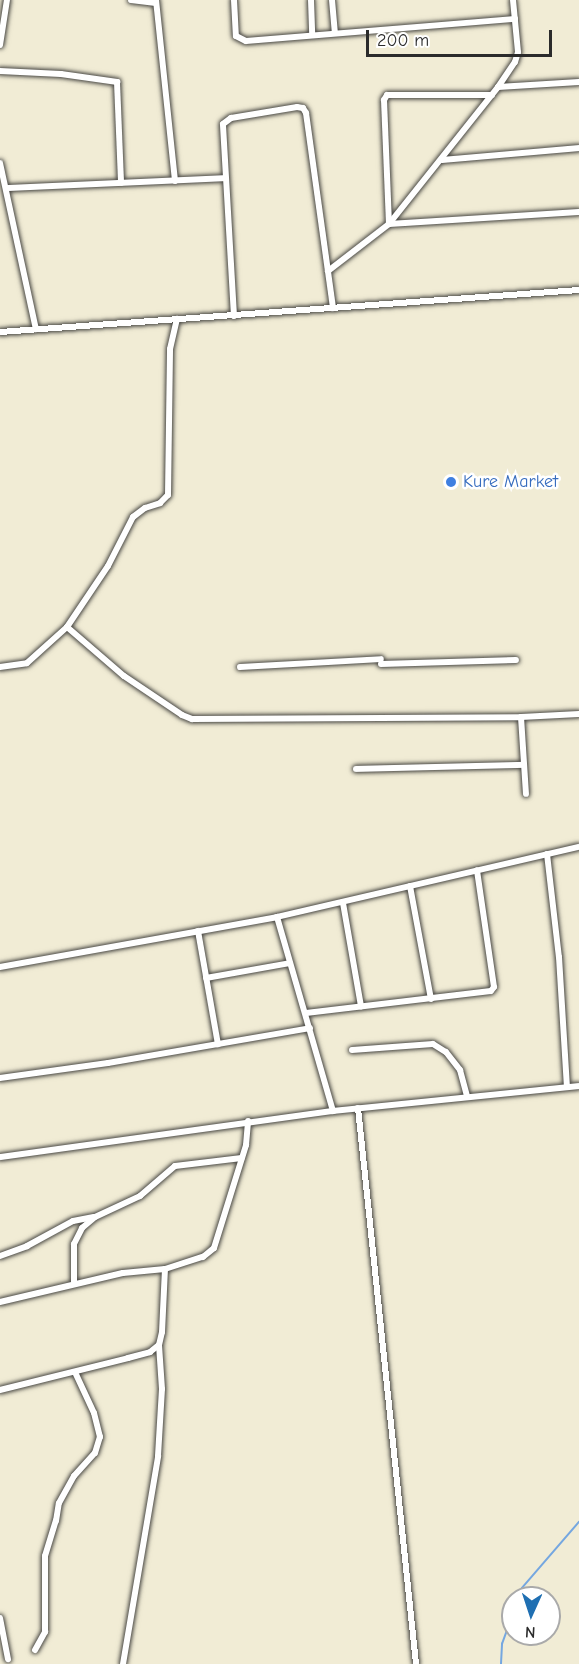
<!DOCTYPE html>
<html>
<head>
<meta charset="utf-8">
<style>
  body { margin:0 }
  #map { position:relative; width:579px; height:1664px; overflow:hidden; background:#f1ecd5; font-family:"Comic Neue",sans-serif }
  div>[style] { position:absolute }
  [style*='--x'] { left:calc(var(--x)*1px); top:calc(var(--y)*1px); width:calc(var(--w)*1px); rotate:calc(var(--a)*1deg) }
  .stream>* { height:1.5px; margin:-0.75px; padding:0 0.75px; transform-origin:0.75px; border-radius:0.75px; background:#75a7e0 }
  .roads { filter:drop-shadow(0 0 2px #494844) drop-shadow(0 0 2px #494844) }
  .minor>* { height:6px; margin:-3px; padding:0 3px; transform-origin:3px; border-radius:3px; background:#fff }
  .dots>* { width:16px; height:16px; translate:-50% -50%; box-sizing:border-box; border:3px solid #fff; border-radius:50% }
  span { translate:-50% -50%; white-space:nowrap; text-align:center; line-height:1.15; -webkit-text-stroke:5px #fff; paint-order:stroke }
  .shop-label { font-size:18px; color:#366cbe }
  .left { translate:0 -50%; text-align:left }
  .north { position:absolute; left:501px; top:1586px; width:60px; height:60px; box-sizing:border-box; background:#fff; border:2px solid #aaa; border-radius:50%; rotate:183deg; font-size:16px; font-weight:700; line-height:24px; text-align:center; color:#2b2b2b }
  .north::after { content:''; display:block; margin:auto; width:21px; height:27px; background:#1f6fb2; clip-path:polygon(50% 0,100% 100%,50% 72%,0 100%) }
  .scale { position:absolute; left:366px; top:30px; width:186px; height:27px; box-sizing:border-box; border:3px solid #2b2b2b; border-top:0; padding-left:8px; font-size:18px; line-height:21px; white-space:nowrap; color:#2b2b2b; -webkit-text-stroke:4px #fff; paint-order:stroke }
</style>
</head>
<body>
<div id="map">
  <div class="stream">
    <i style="--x:519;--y:1598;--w:10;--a:-73"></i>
    <i style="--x:522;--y:1588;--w:87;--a:-49.2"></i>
    <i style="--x:501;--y:1664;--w:20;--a:-87"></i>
    <i style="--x:502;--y:1644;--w:33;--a:-70"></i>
  </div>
  <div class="roads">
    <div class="minor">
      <i style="--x:131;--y:0;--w:25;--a:7"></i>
      <i style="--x:156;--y:0;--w:182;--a:84"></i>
      <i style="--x:234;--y:0;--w:36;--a:87"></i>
      <i style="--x:236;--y:36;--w:11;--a:27"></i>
      <i style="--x:246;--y:41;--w:270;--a:-4.7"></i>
      <i style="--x:311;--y:0;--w:35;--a:88"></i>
      <i style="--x:332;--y:0;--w:33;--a:85"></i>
      <i style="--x:0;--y:45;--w:46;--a:-81.2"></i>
      <i style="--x:0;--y:71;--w:61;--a:2.8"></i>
      <i style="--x:61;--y:74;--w:57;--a:8.1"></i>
      <i style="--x:117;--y:82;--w:101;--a:87.7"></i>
      <i style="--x:498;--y:87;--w:81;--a:-3.5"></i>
      <i style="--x:492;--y:95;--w:105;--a:180"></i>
      <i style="--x:387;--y:95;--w:6;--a:121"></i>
      <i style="--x:384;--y:100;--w:124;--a:87.7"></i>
      <i style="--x:389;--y:224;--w:190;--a:-3.6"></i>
      <i style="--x:442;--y:160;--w:138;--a:-5"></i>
      <i style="--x:0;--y:163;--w:170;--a:77.8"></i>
      <i style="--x:6;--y:188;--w:219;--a:-2.6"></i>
      <i style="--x:328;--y:271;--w:77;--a:-37.6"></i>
      <i style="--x:389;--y:224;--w:175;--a:-51.5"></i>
      <i style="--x:498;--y:87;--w:30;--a:-56"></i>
      <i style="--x:515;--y:62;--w:10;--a:-73"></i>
      <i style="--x:518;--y:52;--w:52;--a:-95.5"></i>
      <i style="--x:234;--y:316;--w:192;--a:-93.3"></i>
      <i style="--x:223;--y:124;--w:10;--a:-37"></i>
      <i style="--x:231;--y:118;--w:67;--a:-9.5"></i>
      <i style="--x:297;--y:107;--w:6;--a:9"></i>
      <i style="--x:303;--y:108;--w:6;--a:59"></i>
      <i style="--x:306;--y:113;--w:197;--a:82.1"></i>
      <i style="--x:0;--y:332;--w:581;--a:-4.15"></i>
      <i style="--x:67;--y:627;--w:75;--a:40.7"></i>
      <i style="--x:124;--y:676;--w:70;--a:33.9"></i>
      <i style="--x:182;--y:715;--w:11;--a:22"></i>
      <i style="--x:192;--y:719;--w:329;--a:-0.3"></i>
      <i style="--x:521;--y:717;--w:58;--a:-3"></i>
      <i style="--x:381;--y:664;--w:135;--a:-1.7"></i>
      <i style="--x:0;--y:667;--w:27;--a:-8"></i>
      <i style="--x:27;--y:663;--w:54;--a:-42"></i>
      <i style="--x:67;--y:627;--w:73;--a:-56.1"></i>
      <i style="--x:108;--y:566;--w:55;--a:-63"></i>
      <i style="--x:133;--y:517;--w:15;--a:-37"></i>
      <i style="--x:145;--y:508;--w:16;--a:-18"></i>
      <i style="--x:160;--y:503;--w:11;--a:-45"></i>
      <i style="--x:168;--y:495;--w:146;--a:-89.2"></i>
      <i style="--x:170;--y:349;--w:31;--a:-77"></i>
      <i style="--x:240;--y:667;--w:141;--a:-3.2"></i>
      <i style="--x:521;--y:717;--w:77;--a:86.3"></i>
      <i style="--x:356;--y:769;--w:168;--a:-1.4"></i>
      <i style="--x:547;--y:854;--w:104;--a:83.4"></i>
      <i style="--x:559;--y:957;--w:130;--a:86.5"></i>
      <i style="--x:410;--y:886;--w:115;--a:79.5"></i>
      <i style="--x:343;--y:903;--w:105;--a:80.1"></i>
      <i style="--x:277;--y:917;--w:202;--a:73.9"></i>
      <i style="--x:198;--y:931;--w:115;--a:80"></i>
      <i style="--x:0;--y:967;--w:281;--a:-10.2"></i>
      <i style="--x:277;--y:917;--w:310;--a:-13.1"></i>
      <i style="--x:206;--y:978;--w:85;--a:-10.1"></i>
      <i style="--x:306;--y:1013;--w:186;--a:-6.8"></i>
      <i style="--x:491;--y:991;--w:5;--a:-53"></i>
      <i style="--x:494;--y:987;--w:118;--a:-98.3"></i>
      <i style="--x:352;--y:1050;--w:81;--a:-4.2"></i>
      <i style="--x:433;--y:1044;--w:15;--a:32"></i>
      <i style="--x:446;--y:1052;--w:23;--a:52"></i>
      <i style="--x:460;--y:1070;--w:27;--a:75"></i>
      <i style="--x:0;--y:1078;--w:109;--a:-7.9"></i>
      <i style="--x:108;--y:1063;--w:205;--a:-9.8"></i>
      <i style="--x:358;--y:1108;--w:559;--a:84.04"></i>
      <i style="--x:0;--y:1157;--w:336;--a:-7.9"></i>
      <i style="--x:333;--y:1111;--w:247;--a:-5.8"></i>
      <i style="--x:0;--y:1256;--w:29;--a:-20"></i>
      <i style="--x:27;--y:1246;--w:52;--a:-28.5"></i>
      <i style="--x:73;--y:1221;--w:21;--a:-11"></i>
      <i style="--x:74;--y:1284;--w:40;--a:-90"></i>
      <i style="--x:74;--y:1244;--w:18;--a:-63"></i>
      <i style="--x:82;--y:1228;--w:17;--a:-40"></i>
      <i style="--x:95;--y:1217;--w:50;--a:-25"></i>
      <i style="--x:140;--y:1196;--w:46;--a:-40.6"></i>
      <i style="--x:175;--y:1166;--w:67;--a:-6.8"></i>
      <i style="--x:0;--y:1302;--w:126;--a:-13.3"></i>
      <i style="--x:123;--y:1273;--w:42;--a:-5.4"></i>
      <i style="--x:0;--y:1390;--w:132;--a:-14"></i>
      <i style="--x:128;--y:1358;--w:23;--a:-15"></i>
      <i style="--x:150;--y:1352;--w:11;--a:-38"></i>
      <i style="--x:159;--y:1345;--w:13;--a:-77"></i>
      <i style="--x:162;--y:1332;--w:63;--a:-87.3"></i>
      <i style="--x:165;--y:1269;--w:40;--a:-18"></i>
      <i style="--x:203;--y:1257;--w:14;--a:-39"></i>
      <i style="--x:214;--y:1248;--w:108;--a:-72.7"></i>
      <i style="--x:246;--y:1145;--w:24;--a:-85"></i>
      <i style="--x:0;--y:1618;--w:42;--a:79"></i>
      <i style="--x:35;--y:1650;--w:21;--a:-61"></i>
      <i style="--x:45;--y:1632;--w:76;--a:-90"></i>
      <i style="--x:45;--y:1556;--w:37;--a:-73"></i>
      <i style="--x:56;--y:1521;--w:18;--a:-81"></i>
      <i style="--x:59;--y:1503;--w:31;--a:-61"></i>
      <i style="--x:74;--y:1476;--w:31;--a:-48"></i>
      <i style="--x:95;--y:1453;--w:17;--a:-73"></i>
      <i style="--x:100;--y:1437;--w:25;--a:-104"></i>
      <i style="--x:94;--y:1413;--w:45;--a:-114.9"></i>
      <i style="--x:123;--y:1664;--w:211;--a:-80.4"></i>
      <i style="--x:158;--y:1456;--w:67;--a:-86.6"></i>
      <i style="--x:162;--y:1389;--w:44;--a:-93.9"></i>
    </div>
  </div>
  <div class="dots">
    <i style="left:451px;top:482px;background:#3f7fe0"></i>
  </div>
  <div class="shop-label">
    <span class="left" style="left:463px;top:482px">Kure Market</span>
  </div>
  <div class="north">N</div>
  <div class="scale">200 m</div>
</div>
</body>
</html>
